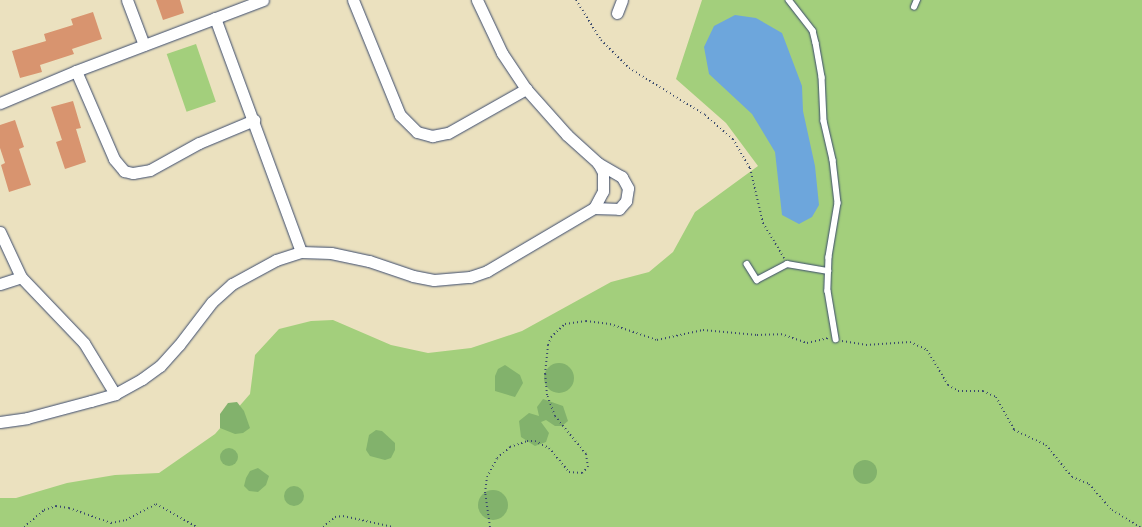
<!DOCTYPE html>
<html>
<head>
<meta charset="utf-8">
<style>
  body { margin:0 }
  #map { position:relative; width:1142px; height:527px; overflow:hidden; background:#ebe1bf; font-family:"Libre Caslon Text",serif }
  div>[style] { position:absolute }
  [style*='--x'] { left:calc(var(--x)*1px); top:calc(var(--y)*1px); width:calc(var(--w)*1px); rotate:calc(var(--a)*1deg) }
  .green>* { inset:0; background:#a3cf7c; transform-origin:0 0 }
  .forest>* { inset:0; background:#82b26c }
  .round { border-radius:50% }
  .water>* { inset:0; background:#6da6dc }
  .building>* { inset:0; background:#d8946f }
  .path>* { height:2px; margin-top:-1px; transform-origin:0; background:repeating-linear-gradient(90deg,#3a4a6d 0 1px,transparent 0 4px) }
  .roads { filter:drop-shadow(0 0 1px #3a4a6d) drop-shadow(0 0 1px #3a4a6d) }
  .lane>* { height:5.5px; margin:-2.75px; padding:0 2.75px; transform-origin:2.75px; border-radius:2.75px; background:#fff }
  .street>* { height:11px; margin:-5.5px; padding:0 5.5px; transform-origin:5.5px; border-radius:5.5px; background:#fff }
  span { translate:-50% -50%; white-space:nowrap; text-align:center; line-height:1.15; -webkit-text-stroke:3px #f7f3e8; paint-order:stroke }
</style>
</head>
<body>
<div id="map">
  <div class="green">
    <i style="clip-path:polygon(702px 0,1142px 0,1142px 527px,0 527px,0 498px,16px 498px,67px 483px,115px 475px,159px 473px,215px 434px,250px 394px,255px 355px,279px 329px,311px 321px,333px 320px,391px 345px,428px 353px,471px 348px,522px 331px,611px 282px,649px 272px,673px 252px,695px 212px,758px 166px,726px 123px,676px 79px)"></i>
    <i style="left:196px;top:44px;width:61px;height:31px;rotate:71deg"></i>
  </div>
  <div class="forest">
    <i class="round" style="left:544px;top:363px;width:30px;height:30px"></i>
    <i style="clip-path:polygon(505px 365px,520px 375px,523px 383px,515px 397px,495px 391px,495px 376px,498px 369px)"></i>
    <i style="clip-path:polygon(543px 399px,563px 406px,568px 421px,562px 426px,555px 426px,546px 420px,541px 422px,549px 433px,546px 442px,535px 446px,521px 437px,519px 421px,529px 413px,539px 416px,537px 407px)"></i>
    <i style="clip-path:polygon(237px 402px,244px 411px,250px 428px,243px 433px,235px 434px,220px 428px,220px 414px,228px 403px)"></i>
    <i style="clip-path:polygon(376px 430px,382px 431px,395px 443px,395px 450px,391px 458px,385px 460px,370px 456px,366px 450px,369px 435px)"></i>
    <i class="round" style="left:220px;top:448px;width:18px;height:18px"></i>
    <i class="round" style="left:853px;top:460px;width:24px;height:24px"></i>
    <i style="clip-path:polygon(258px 468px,269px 476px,266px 485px,258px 492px,249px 491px,244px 486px,246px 478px,250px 471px)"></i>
    <i class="round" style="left:284px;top:486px;width:20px;height:20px"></i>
    <i class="round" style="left:478px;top:490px;width:30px;height:30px"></i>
  </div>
  <div class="water">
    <i style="clip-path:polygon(735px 15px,756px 18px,782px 33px,802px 86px,803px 111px,815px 166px,819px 205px,812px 217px,799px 224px,782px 215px,775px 152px,752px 114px,709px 74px,704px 47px,714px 26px)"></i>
  </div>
  <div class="building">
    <i style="clip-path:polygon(156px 0,180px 0,184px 13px,163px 20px)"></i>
    <i style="clip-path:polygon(93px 12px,102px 39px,72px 49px,74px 54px,40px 65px,42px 72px,20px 78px,12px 51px,46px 41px,44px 34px,73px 25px,71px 19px)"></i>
    <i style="clip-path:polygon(73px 101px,81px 128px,76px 129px,86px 162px,65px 169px,56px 142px,62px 140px,51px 107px)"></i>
    <i style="clip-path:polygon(15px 120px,24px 147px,19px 149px,31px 185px,9px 192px,1px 165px,5px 163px,0 148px,0 125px)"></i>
  </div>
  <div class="path">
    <i style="--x:576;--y:0;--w:47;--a:58"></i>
    <i style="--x:601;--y:40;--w:40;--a:45"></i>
    <i style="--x:629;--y:68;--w:89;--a:31.7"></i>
    <i style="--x:705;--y:115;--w:37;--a:41"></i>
    <i style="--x:733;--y:139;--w:34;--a:60"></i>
    <i style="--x:750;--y:168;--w:57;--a:76.7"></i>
    <i style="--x:763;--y:223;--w:41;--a:59"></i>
    <i style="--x:842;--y:341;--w:24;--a:9"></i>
    <i style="--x:866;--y:345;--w:44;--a:-3.9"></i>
    <i style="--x:910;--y:342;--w:19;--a:25"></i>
    <i style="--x:927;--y:350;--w:41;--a:59"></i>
    <i style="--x:948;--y:385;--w:12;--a:31"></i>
    <i style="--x:958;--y:391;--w:25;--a:0"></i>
    <i style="--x:983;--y:391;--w:14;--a:25"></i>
    <i style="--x:996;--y:397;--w:38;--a:61"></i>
    <i style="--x:1014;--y:430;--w:35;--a:25"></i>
    <i style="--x:1046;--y:445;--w:41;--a:50.9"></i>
    <i style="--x:1072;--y:477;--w:18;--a:22"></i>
    <i style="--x:1089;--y:484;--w:35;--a:49"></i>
    <i style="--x:1112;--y:510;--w:33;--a:31"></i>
    <i style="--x:24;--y:527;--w:26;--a:-40"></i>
    <i style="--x:44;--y:510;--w:13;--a:-18"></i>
    <i style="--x:56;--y:506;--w:13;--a:9"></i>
    <i style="--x:69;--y:508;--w:45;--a:19.7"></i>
    <i style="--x:111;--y:523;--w:15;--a:-11"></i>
    <i style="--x:126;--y:520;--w:34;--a:-28"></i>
    <i style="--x:156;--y:504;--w:47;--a:29.3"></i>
    <i style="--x:323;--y:527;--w:16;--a:-40"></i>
    <i style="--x:335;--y:517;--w:8;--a:-7"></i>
    <i style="--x:343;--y:516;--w:51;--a:12.4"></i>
    <i style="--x:490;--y:527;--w:34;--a:-98"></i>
    <i style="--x:485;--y:493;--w:16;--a:-83"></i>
    <i style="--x:487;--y:477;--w:21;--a:-62"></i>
    <i style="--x:497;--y:458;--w:17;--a:-40"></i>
    <i style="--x:510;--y:447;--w:18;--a:-19"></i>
    <i style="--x:527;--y:441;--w:8;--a:0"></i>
    <i style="--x:535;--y:441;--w:16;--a:27"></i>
    <i style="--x:549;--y:448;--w:31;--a:50"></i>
    <i style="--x:569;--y:472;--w:13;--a:4"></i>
    <i style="--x:582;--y:473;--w:8;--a:-45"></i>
    <i style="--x:588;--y:467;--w:13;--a:-99"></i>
    <i style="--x:586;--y:454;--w:49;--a:-129.2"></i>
    <i style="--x:555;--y:416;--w:22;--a:-111"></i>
    <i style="--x:547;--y:395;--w:21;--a:-95"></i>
    <i style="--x:545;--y:374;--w:29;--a:-84"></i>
    <i style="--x:548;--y:345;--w:9;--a:-69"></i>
    <i style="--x:551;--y:337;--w:19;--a:-43"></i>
    <i style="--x:565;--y:324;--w:21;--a:-8"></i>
    <i style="--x:586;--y:321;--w:24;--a:7"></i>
    <i style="--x:610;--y:324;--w:50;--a:18.8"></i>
    <i style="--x:657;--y:340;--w:47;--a:-12.3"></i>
    <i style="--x:703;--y:330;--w:54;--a:5.3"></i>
    <i style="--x:757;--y:335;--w:24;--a:-2"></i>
    <i style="--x:781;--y:334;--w:28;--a:19"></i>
    <i style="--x:807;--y:343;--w:22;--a:-13"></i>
  </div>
  <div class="roads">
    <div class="lane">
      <i style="--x:789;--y:0;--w:39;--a:52"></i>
      <i style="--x:813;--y:31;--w:12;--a:76"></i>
      <i style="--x:816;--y:43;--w:35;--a:80"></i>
      <i style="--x:822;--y:77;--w:44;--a:87.4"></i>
      <i style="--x:824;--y:121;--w:40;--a:77"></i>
      <i style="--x:833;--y:160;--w:43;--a:83.4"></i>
      <i style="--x:838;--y:203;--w:55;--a:99.5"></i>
      <i style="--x:829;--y:257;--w:34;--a:92"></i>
      <i style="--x:828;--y:291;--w:49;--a:80.5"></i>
      <i style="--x:914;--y:7;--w:8;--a:-67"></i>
      <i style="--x:747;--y:264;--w:19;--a:58"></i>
      <i style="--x:757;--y:280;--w:34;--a:-28"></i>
      <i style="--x:787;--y:264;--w:42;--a:9.7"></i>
    </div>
    <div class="street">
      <i style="--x:127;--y:0;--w:48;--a:69.3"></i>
      <i style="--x:353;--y:0;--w:124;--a:67.8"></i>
      <i style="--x:400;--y:115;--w:24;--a:45"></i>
      <i style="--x:417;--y:132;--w:16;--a:15"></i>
      <i style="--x:432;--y:136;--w:16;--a:-11"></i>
      <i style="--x:448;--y:133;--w:90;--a:-29.4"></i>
      <i style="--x:617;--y:13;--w:14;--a:-69"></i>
      <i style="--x:215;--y:18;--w:249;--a:69.8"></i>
      <i style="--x:76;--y:71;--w:96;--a:66.6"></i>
      <i style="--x:114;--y:159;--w:16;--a:50"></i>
      <i style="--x:124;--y:171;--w:9;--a:13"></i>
      <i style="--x:133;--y:173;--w:17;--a:-10"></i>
      <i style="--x:150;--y:170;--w:56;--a:-28.9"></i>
      <i style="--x:199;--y:143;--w:60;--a:-22.7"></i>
      <i style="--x:0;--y:103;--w:82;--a:-22.8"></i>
      <i style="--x:76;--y:71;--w:200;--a:-20.8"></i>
      <i style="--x:594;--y:208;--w:25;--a:2"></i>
      <i style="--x:619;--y:209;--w:11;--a:-49"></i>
      <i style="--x:626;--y:201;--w:13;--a:-81"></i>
      <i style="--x:628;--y:188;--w:13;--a:-119"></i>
      <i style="--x:622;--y:177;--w:28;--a:-150"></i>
      <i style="--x:0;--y:232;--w:50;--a:65"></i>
      <i style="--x:21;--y:277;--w:91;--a:46.3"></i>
      <i style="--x:84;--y:343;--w:60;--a:58.7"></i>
      <i style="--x:0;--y:284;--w:22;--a:-18"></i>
      <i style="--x:0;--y:422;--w:27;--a:-8"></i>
      <i style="--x:27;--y:418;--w:66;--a:-14.9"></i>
      <i style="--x:91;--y:401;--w:25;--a:-16"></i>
      <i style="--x:115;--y:394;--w:31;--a:-29"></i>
      <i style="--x:142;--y:379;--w:22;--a:-36"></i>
      <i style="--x:160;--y:366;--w:28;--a:-48"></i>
      <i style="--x:179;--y:345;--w:54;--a:-52.5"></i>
      <i style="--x:212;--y:302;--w:27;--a:-42"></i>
      <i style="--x:232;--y:284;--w:50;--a:-28.6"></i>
      <i style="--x:276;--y:260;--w:26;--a:-18"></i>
      <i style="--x:301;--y:252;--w:30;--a:2"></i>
      <i style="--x:331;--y:253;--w:39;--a:12"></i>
      <i style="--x:369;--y:261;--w:46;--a:18.8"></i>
      <i style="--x:413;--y:276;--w:21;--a:11"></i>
      <i style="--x:434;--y:280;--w:36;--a:-5"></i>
      <i style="--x:470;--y:277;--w:18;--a:-19"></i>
      <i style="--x:487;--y:271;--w:124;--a:-30.5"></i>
      <i style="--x:594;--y:208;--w:19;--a:-62"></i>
      <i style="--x:603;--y:191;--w:19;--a:-90"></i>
      <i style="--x:603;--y:172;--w:10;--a:-119"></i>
      <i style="--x:598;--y:163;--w:42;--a:-137.9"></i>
      <i style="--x:567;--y:135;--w:62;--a:-131.7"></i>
      <i style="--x:526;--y:89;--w:43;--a:-123.7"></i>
      <i style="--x:502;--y:53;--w:59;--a:-115.3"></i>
    </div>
  </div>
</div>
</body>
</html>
